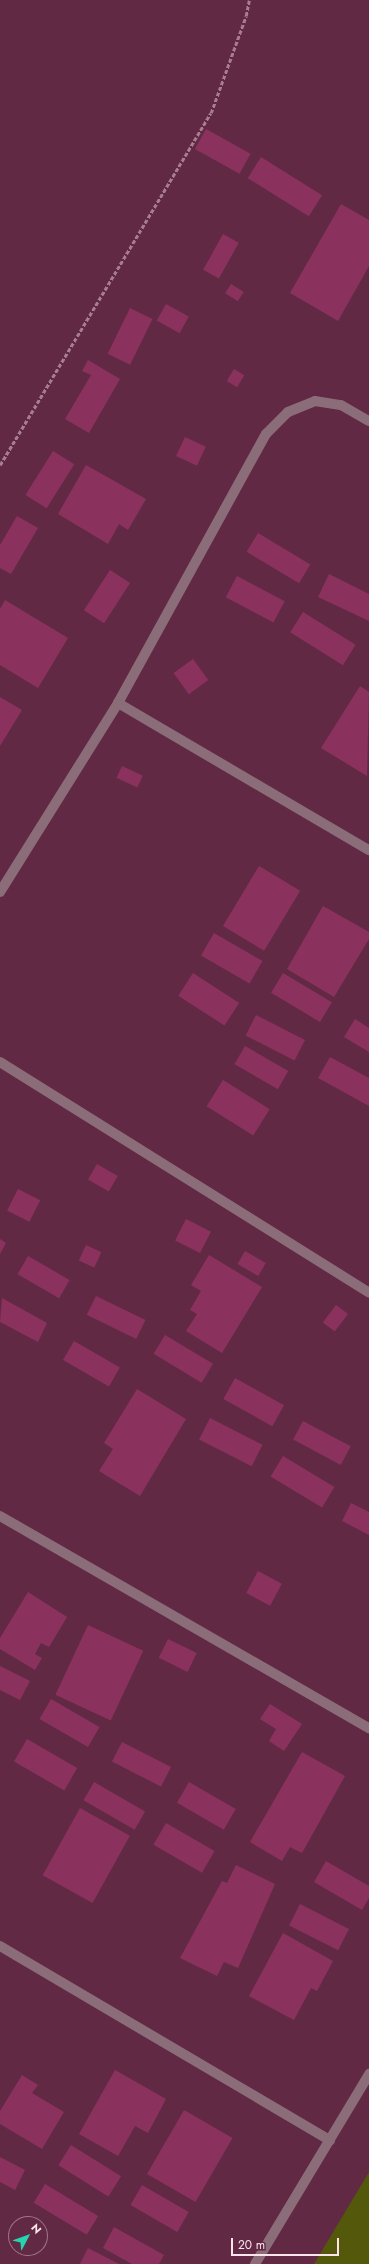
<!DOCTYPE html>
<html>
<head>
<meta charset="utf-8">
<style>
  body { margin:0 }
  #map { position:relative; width:369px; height:2264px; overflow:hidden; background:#622944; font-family:Jost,sans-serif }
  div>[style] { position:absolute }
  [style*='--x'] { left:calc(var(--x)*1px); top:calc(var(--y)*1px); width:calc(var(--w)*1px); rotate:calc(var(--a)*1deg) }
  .green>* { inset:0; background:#53580b }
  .building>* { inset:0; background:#8a325d; transform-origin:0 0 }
  .path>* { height:2.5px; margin-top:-1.25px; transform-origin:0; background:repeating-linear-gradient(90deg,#a77d8f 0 4px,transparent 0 6px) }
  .minor>* { height:10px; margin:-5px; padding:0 5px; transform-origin:5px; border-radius:5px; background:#8b6d79 }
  span { translate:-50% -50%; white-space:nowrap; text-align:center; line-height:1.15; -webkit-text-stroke:3px #622944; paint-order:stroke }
  .north { position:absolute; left:8px; top:2216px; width:40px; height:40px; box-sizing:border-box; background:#622944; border:1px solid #9f7487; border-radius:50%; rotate:49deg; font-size:11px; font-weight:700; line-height:16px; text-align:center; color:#fbe4ec }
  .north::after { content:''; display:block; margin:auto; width:14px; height:18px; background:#24d5af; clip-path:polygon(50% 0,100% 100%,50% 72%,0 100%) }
  .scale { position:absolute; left:231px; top:2238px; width:108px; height:18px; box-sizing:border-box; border:2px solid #fbe4ec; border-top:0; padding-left:5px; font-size:12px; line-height:14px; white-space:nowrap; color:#fbe4ec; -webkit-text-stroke:3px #622944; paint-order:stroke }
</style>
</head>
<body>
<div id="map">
  <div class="green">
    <i style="clip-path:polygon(369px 2172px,369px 2264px,314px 2264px)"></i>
  </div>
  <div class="building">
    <i style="left:206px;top:129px;width:51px;height:23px;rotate:29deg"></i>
    <i style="left:261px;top:157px;width:72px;height:25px;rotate:32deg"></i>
    <i style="clip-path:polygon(341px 204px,369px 220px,369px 266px,338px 321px,290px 293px)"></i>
    <i style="left:223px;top:234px;width:18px;height:41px;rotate:29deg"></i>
    <i style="left:231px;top:284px;width:15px;height:11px;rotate:32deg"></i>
    <i style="left:166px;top:304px;width:26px;height:19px;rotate:29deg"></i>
    <i style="left:130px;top:308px;width:25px;height:51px;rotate:26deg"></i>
    <i style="clip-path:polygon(88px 360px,120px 379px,89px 433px,65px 419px,91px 375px,82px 371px)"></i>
    <i style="left:234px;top:369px;width:12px;height:14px;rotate:31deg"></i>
    <i style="left:185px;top:437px;width:23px;height:21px;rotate:25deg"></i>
    <i style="left:53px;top:451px;width:25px;height:52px;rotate:32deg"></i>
    <i style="clip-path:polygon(86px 465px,146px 499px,128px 530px,119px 524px,108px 544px,58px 514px)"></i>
    <i style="clip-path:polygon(17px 516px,38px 528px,11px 574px,0 568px,0 545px)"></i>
    <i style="left:258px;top:533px;width:61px;height:22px;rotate:31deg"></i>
    <i style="left:110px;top:570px;width:24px;height:48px;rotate:33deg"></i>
    <i style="clip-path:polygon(329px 574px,369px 594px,369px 621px,318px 597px)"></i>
    <i style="left:237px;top:576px;width:54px;height:24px;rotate:28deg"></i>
    <i style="clip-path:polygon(5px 600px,68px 638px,38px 688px,0 665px,0 609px)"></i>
    <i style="left:303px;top:612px;width:62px;height:24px;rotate:32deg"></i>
    <i style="left:193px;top:659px;width:26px;height:24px;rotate:54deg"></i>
    <i style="clip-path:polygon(360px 686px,369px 692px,367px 776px,321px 748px)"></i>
    <i style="clip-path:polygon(0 697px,22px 710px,0 746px)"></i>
    <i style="left:122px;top:766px;width:23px;height:13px;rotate:25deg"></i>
    <i style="left:259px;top:866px;width:48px;height:70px;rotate:31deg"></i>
    <i style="clip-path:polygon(323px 906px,369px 932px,369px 939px,334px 997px,287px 969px)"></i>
    <i style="left:214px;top:933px;width:56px;height:26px;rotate:30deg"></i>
    <i style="left:193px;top:973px;width:55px;height:27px;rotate:33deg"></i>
    <i style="left:283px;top:973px;width:57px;height:23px;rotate:31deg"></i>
    <i style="left:256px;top:1015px;width:55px;height:23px;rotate:27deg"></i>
    <i style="clip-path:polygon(355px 1019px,369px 1028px,369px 1052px,344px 1037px)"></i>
    <i style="left:245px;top:1046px;width:50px;height:21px;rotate:30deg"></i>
    <i style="clip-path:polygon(330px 1057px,369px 1078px,369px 1106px,318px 1078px)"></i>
    <i style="left:223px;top:1080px;width:55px;height:31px;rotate:32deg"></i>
    <i style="left:97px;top:1164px;width:24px;height:18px;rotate:30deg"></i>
    <i style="left:18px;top:1189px;width:25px;height:24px;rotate:27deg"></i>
    <i style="left:186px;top:1219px;width:28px;height:24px;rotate:27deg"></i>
    <i style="clip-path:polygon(0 1239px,6px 1243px,0 1254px)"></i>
    <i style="left:86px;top:1245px;width:17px;height:17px;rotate:25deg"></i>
    <i style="left:245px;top:1251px;width:24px;height:15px;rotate:30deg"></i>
    <i style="clip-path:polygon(209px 1255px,262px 1287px,222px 1353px,186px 1331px,197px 1314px,190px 1310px,201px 1291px,191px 1285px)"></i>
    <i style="left:28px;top:1256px;width:48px;height:21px;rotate:30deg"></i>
    <i style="left:96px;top:1296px;width:55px;height:21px;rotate:26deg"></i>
    <i style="clip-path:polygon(2px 1298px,47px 1323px,38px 1342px,0 1322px)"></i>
    <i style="left:336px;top:1305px;width:15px;height:22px;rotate:37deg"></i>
    <i style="left:165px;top:1335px;width:56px;height:22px;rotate:31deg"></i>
    <i style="left:74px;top:1341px;width:53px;height:22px;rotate:30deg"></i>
    <i style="left:235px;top:1378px;width:56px;height:24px;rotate:29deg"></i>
    <i style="clip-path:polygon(137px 1389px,186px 1419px,140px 1496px,99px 1471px,113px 1449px,104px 1443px)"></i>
    <i style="left:210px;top:1418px;width:59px;height:24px;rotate:27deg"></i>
    <i style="left:303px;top:1421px;width:54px;height:21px;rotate:28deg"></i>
    <i style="left:283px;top:1456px;width:60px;height:24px;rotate:31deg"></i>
    <i style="clip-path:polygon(351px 1503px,369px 1512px,369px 1535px,342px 1521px)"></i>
    <i style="left:258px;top:1571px;width:27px;height:25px;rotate:28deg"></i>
    <i style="clip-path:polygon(28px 1592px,67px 1617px,49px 1647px,41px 1643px,35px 1654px,42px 1658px,35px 1670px,0 1649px,0 1638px)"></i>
    <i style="left:88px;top:1625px;width:61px;height:77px;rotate:25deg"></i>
    <i style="left:168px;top:1639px;width:32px;height:21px;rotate:26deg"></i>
    <i style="clip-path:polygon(0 1666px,30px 1681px,20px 1700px,0 1690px)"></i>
    <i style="left:51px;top:1699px;width:56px;height:23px;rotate:30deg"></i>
    <i style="clip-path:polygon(270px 1704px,302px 1724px,284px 1751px,269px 1741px,276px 1729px,260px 1719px)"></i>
    <i style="left:27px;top:1739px;width:58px;height:26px;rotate:30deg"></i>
    <i style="left:122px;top:1742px;width:55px;height:22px;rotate:27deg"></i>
    <i style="clip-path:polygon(302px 1752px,345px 1776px,302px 1853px,290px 1847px,282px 1861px,250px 1842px)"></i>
    <i style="left:94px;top:1782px;width:59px;height:21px;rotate:30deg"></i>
    <i style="left:189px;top:1782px;width:54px;height:24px;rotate:30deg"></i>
    <i style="left:80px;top:1808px;width:57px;height:77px;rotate:29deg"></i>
    <i style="left:166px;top:1823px;width:56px;height:25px;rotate:30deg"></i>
    <i style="clip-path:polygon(326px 1861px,369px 1886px,369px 1898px,362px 1910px,314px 1882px)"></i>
    <i style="clip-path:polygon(236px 1865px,275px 1884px,238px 1968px,224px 1962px,217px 1976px,180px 1958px,222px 1881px,227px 1883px)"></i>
    <i style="left:300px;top:1904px;width:55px;height:24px;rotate:27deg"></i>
    <i style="clip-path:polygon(283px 1933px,333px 1961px,317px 1991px,311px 1988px,294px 2020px,249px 1996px)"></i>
    <i style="clip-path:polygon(115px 2070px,166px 2099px,148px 2133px,135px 2126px,118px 2156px,79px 2134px)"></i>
    <i style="clip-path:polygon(22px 2075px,38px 2085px,32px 2093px,64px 2112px,42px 2149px,0 2124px,0 2111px)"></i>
    <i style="left:184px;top:2110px;width:56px;height:74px;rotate:30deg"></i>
    <i style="left:71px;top:2145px;width:59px;height:24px;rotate:32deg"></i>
    <i style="clip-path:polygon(0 2157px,25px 2170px,15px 2190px,0 2182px)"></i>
    <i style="left:45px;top:2184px;width:62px;height:22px;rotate:31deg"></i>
    <i style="left:142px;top:2185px;width:54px;height:23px;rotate:30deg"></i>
    <i style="clip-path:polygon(114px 2227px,164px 2255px,159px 2264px,132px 2264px,103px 2248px)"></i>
    <i style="clip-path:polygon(88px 2248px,119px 2264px,80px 2264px)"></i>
  </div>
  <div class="path">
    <i style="--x:0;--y:465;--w:410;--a:-59.1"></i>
    <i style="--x:211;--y:113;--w:103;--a:-70.2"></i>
    <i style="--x:246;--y:16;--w:16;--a:-79"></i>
  </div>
  <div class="minor">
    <i style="--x:118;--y:703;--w:291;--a:30.4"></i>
    <i style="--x:0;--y:892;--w:223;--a:-58"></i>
    <i style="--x:118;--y:703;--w:307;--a:-61.2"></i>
    <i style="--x:266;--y:434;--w:31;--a:-45"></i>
    <i style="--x:288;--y:412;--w:29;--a:-22"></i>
    <i style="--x:315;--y:401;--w:26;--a:9"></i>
    <i style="--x:341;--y:405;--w:32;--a:30"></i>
    <i style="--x:0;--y:1062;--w:435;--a:32"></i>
    <i style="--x:0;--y:1516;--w:426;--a:29.9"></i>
    <i style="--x:0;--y:1946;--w:383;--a:30.5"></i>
    <i style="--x:255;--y:2264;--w:222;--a:-59"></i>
  </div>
  <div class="north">N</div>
  <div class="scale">20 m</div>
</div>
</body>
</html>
